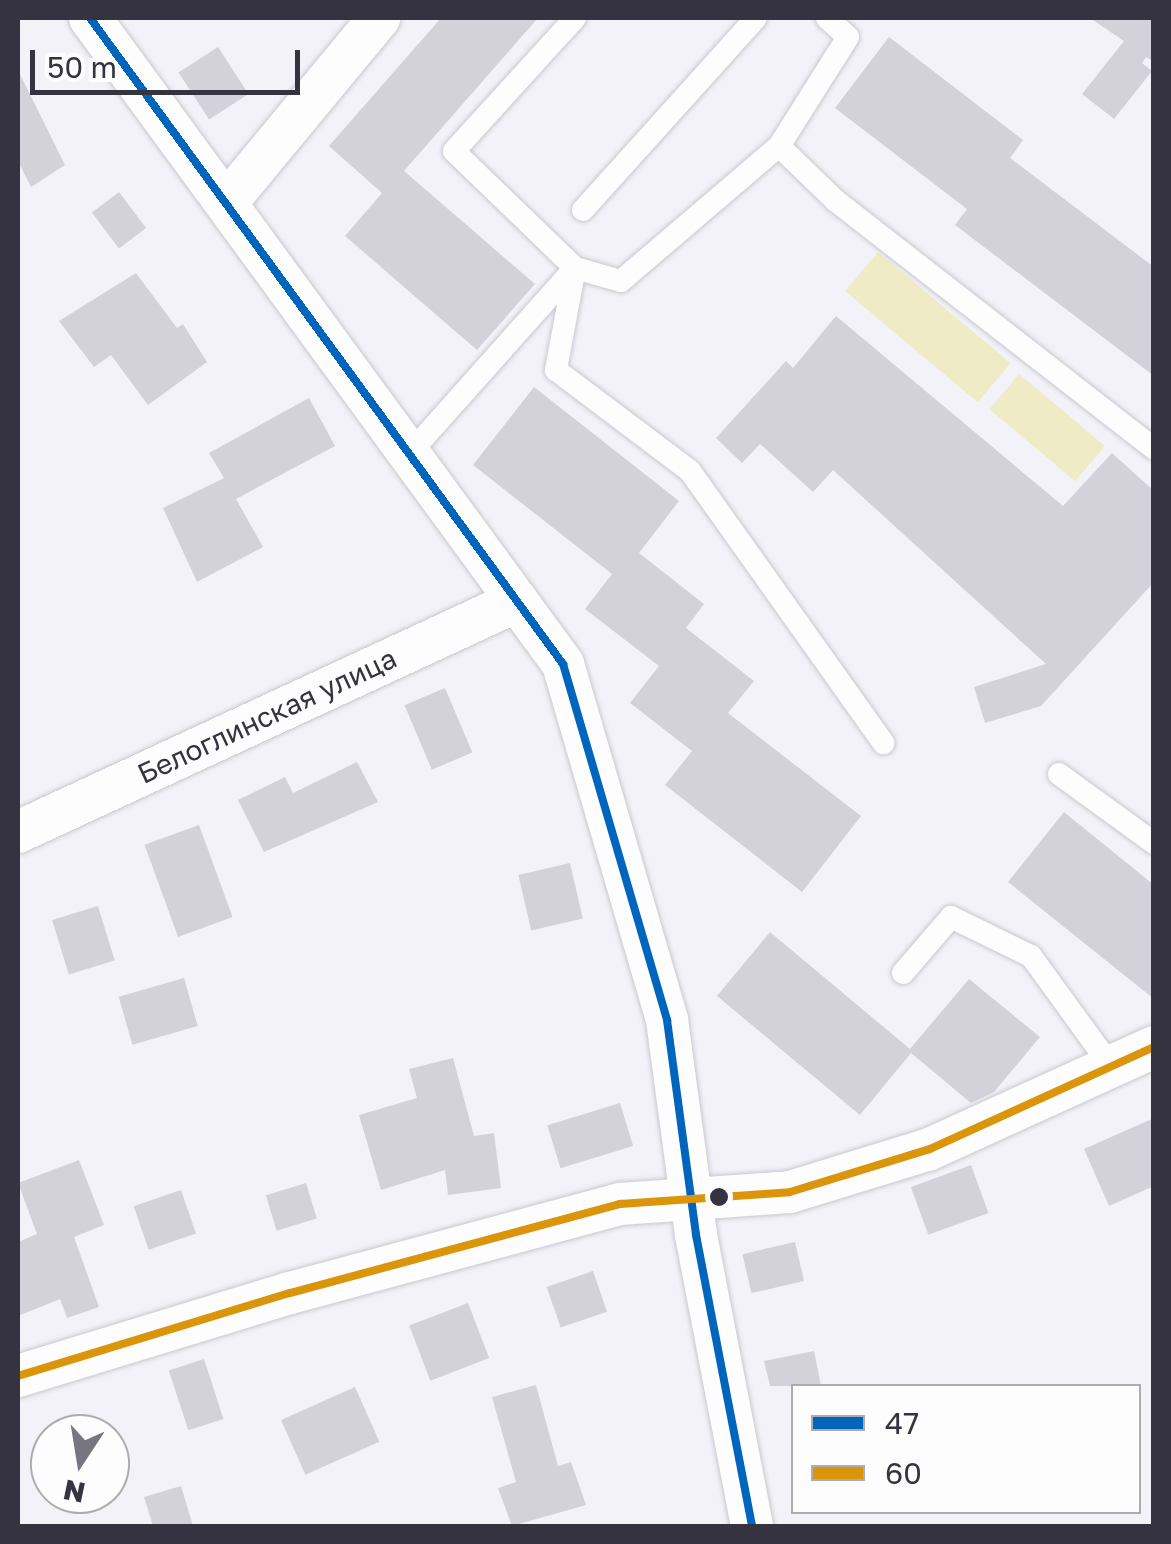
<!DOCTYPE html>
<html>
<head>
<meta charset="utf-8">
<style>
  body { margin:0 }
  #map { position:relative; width:1171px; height:1544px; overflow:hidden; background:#f2f2f8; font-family:"Golos Text",sans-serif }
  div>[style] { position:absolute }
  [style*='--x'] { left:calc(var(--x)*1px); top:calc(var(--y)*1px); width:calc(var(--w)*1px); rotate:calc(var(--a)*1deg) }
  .green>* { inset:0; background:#efebc5; transform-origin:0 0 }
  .building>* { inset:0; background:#d3d2db; transform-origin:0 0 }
  .roads { filter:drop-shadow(0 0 2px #c9c8d0) drop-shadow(0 0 2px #c9c8d0) }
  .lane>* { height:22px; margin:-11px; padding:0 11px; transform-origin:11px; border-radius:11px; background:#fdfdfe }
  .street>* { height:42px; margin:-21px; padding:0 21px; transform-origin:21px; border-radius:21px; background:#fdfdfe }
  .bus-1>* { height:8px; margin:-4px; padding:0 4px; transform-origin:4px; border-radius:4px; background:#0065bd }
  .bus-2>* { height:8px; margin:-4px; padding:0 4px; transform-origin:4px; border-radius:4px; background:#da950a }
  .dots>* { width:28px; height:28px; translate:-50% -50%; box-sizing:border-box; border:5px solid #fdfdfd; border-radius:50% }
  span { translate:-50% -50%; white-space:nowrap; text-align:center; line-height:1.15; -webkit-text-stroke:8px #fdfdfd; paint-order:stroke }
  .street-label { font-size:28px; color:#353340 }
  .frame { position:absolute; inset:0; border:20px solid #353340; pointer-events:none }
  .legend { position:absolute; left:791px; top:1384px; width:350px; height:130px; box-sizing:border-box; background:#fdfdfd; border:2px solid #adacb1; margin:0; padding:12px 18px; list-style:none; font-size:30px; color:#353340 }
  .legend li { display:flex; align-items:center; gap:20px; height:50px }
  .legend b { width:50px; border:2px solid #adacb1 }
  .north { position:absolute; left:30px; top:1414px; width:100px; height:100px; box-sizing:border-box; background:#fdfdfd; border:2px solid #adacb1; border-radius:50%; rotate:192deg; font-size:28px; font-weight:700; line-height:40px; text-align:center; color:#353340 }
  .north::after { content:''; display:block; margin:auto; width:35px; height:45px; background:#777680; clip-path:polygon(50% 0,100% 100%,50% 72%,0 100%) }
  .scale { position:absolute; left:30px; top:50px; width:270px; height:45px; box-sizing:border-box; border:5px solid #353340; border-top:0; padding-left:12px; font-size:30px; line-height:35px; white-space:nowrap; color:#353340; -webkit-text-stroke:8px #fdfdfd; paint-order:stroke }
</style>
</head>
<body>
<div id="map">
  <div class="green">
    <i style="left:878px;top:252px;width:173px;height:51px;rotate:40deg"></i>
    <i style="left:1019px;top:374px;width:112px;height:46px;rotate:40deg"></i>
  </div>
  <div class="building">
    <i style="clip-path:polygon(441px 18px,538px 18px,404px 171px,535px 284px,477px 350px,345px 236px,382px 193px,329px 146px)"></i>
    <i style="clip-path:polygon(1090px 18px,1154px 18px,1154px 62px,1146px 57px,1142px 63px,1152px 71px,1114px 119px,1082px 94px,1124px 41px)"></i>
    <i style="clip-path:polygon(889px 37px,1023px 140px,1010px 158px,1154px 267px,1154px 376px,955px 225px,967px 209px,835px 108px)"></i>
    <i style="left:218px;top:47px;width:56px;height:47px;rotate:57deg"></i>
    <i style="clip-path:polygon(18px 70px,65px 165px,31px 187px,18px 161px)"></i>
    <i style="left:119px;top:192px;width:45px;height:34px;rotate:53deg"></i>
    <i style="clip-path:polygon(136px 273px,177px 328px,183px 324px,207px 362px,148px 405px,111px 355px,94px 367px,59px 321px)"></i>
    <i style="clip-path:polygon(836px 316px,1063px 506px,1112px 453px,1154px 491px,1154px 582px,1041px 706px,985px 723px,974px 687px,1046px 664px,833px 470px,813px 492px,760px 444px,742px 463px,716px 438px,786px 361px,793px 368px)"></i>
    <i style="clip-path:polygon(534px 387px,679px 501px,639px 553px,704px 604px,686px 628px,754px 681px,728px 713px,861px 816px,802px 892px,665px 785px,692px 751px,630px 703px,659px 666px,585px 609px,612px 574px,473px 465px)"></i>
    <i style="clip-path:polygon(309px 398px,335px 446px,236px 499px,263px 547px,197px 582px,163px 508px,224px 478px,209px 453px)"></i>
    <i style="left:445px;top:688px;width:70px;height:44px;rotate:67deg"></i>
    <i style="clip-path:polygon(357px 762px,378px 802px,264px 852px,238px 800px,285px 777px,293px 793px)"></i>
    <i style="clip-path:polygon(1064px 812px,1154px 885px,1154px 999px,1008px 882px)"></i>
    <i style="left:199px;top:825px;width:98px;height:58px;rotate:70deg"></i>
    <i style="left:570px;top:863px;width:57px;height:53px;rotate:77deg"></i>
    <i style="left:98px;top:906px;width:57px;height:48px;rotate:73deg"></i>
    <i style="clip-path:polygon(770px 932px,910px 1049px,969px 979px,1040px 1037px,994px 1092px,971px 1103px,911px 1053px,860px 1115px,717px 996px)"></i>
    <i style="left:184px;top:978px;width:50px;height:68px;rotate:74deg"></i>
    <i style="clip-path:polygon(453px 1058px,474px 1136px,494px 1133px,501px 1188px,448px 1195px,445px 1170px,381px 1190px,359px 1115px,417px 1098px,409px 1069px)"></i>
    <i style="left:620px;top:1103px;width:45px;height:76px;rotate:73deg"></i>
    <i style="clip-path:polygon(1154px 1118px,1154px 1186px,1109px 1206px,1084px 1149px)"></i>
    <i style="clip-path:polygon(79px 1160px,104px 1225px,74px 1237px,99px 1307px,67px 1318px,60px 1299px,18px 1316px,18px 1242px,37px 1234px,18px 1183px)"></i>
    <i style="left:971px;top:1165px;width:51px;height:64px;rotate:70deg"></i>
    <i style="left:306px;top:1183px;width:37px;height:42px;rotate:73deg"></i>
    <i style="left:181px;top:1190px;width:46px;height:50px;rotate:71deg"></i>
    <i style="left:795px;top:1242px;width:40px;height:54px;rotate:77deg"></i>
    <i style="left:593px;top:1271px;width:43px;height:49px;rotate:71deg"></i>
    <i style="left:468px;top:1303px;width:59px;height:63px;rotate:69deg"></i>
    <i style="clip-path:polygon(814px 1351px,821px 1386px,770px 1386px,764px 1361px)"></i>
    <i style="left:204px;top:1359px;width:63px;height:37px;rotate:72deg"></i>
    <i style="clip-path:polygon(536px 1385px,558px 1466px,571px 1462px,586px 1505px,512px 1526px,498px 1488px,516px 1482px,492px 1397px)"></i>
    <i style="left:355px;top:1387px;width:60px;height:81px;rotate:66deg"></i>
    <i style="clip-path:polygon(181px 1486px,193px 1526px,153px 1526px,144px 1497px)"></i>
  </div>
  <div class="roads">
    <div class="lane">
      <i style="--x:827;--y:18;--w:28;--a:42"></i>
      <i style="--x:848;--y:37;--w:129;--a:122.3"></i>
      <i style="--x:779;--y:146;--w:79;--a:44"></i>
      <i style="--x:836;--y:201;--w:403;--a:37.9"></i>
      <i style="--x:779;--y:146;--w:208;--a:139.5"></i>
      <i style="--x:621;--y:281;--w:48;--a:-164.2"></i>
      <i style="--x:575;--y:268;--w:104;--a:100.6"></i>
      <i style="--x:556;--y:370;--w:168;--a:37"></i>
      <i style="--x:690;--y:471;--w:334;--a:54.6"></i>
      <i style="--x:583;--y:210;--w:258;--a:-48"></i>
      <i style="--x:410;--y:453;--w:248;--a:-48.3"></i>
      <i style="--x:575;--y:268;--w:168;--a:-136"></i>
      <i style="--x:454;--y:151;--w:180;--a:-47.7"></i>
      <i style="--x:1059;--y:774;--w:117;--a:36"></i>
      <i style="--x:903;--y:973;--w:74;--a:-49.4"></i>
      <i style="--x:951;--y:917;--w:89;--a:26"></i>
      <i style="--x:1031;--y:956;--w:136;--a:54"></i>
    </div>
    <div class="street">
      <i style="--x:90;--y:18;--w:801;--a:53.79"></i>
      <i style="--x:563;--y:664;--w:371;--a:73.7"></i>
      <i style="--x:667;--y:1020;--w:217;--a:82.3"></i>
      <i style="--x:696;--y:1235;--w:296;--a:79.1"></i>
      <i style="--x:227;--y:202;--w:239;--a:-50.4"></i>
      <i style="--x:18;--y:832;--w:550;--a:-24.84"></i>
      <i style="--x:18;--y:1376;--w:284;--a:-17"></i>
      <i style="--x:290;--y:1293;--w:342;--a:-15.1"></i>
      <i style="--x:620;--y:1204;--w:170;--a:-4"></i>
      <i style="--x:790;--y:1192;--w:146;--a:-17.1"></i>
      <i style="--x:930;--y:1149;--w:246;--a:-24.5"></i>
    </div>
  </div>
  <div class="bus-1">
    <i style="--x:90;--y:18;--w:801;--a:53.79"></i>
    <i style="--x:563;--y:664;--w:371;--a:73.7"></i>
    <i style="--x:667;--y:1020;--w:217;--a:82.3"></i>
    <i style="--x:696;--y:1235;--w:296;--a:79.1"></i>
  </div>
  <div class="bus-2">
    <i style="--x:18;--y:1376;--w:284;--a:-17"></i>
    <i style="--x:290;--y:1293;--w:342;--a:-15.1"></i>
    <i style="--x:620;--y:1204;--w:170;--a:-4"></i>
    <i style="--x:790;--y:1192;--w:146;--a:-17.1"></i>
    <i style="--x:930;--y:1149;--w:246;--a:-24.5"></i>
  </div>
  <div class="dots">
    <i style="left:719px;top:1197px;background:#353340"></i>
  </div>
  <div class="street-label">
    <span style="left:267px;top:716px;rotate:-25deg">Белоглинская улица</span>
  </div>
  <div class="frame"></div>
  <ul class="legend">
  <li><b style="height:12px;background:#0065bd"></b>47</li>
  <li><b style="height:12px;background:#da950a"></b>60</li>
  </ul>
  <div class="north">N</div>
  <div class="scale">50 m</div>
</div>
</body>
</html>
